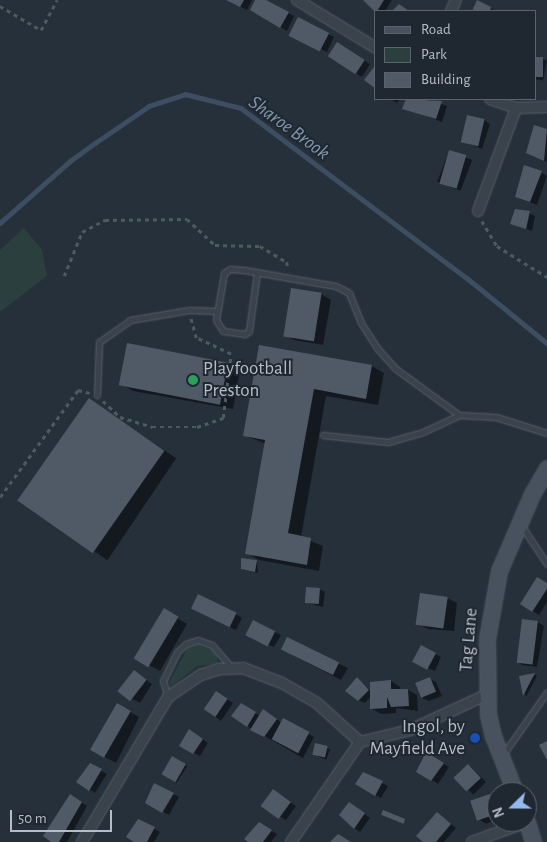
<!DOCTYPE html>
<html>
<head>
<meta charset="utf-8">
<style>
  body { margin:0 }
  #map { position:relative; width:547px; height:842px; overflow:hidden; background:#26303b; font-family:"Alegreya Sans",sans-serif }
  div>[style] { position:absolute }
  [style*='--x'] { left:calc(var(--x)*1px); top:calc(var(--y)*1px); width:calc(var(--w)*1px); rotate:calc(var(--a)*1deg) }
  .green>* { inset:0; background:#2b3f3f }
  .shadow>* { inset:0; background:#0007; transform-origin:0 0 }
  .stream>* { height:4.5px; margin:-2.25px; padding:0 2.25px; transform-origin:2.25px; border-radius:2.25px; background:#3d4e62 }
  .building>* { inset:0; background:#505a67; transform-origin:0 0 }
  .path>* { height:2.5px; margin-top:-1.25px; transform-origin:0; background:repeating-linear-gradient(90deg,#4a5c5e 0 4px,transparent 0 8px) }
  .roads { filter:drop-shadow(0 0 1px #58606a) drop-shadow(0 0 1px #58606a) }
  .lane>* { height:5px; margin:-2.5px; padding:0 2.5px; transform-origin:2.5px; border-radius:2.5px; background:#3a424c }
  .street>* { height:10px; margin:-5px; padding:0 5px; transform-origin:5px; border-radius:5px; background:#3a424c }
  .secondary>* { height:15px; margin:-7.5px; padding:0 7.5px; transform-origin:7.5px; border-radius:7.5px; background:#48515e }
  .dots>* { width:14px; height:14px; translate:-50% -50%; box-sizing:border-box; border:2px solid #1f2731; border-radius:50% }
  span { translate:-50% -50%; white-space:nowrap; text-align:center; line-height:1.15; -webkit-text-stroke:4px #1f2731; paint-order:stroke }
  .poi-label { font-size:19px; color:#b6bdc7 }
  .left { translate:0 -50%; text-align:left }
  .right { translate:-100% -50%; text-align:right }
  .street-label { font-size:19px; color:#b6bdc7 }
  .water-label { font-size:20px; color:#8094ab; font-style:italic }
  .legend { position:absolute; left:374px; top:10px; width:162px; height:90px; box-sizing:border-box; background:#1f2731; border:1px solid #5b636d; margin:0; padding:6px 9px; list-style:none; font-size:15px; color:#b6bdc7 }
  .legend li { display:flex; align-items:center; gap:10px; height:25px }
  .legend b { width:25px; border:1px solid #5b636d }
  .north { position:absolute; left:487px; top:782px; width:50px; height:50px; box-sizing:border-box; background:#1f2731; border:1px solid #5b636d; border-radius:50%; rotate:248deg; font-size:14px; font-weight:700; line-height:20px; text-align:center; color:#b6bdc7 }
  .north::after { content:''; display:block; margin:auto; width:18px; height:22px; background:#94b9ee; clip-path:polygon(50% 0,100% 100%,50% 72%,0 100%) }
  .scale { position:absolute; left:10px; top:810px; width:102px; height:22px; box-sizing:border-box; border:2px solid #b6bdc7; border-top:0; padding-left:6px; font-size:15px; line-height:18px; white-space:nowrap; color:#b6bdc7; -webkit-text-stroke:4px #1f2731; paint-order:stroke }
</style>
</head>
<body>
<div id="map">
  <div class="green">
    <i style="clip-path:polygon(24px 228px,42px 250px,47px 276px,0 312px,0 250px)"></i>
    <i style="clip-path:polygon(198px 645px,212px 650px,217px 656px,217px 664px,197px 666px,172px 686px,169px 683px,187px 649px)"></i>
  </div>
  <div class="shadow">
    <i style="clip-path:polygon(228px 0,252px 0,247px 10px)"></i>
    <i style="clip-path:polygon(257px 0,264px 0,294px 16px,287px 31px,252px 9px)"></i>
    <i style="clip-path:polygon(364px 0,392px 0,385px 11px,376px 11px)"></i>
    <i style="clip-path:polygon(478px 2px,496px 11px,473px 11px)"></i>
    <i style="clip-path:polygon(328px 34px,334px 37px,327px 52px,295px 37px)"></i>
    <i style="clip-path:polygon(344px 48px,370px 64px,362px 77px,329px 55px)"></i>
    <i style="left:536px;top:58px;width:11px;height:21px;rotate:10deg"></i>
    <i style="clip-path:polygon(390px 99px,400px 99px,397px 103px)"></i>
    <i style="clip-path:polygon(407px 99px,429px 99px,447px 106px,442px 122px,404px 108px)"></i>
    <i style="clip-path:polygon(484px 120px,490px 124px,482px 149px,460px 140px)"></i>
    <i style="clip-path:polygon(535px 127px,547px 130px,547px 162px,533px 156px)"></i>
    <i style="left:449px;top:151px;width:25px;height:33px;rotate:21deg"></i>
    <i style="clip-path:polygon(541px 172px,547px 176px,537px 205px,516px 197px)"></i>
    <i style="clip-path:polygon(529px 213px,535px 216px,532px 231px,512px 223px)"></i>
    <i style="clip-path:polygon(321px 294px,331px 300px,323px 345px,294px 340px,284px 335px)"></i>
    <i style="clip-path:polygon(128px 345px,228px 363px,240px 370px,233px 409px,133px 391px,121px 384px)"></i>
    <i style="clip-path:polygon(260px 346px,372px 366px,384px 373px,378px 405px,326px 396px,301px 537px,323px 546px,319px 571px,259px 560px,246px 553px,266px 444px,244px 435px)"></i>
    <i style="left:90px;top:400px;width:104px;height:123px;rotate:34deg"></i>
    <i style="clip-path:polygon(257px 562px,258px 573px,242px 569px)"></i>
    <i style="clip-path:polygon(547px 584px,547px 602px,539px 615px,521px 604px)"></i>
    <i style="clip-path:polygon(319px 589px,325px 592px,323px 607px,305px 602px)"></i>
    <i style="clip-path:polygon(447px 598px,457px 603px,454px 631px,428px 629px,419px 624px)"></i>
    <i style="clip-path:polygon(164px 610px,187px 624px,160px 671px,147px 664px)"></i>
    <i style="clip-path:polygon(198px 611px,236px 614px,242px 618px,236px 630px)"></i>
    <i style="clip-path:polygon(538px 622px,544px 626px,537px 667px,522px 665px,516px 661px)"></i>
    <i style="clip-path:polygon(275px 632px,281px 635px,274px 647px,254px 639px)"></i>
    <i style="clip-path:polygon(287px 639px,348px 668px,341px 680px,292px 655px)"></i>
    <i style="clip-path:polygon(422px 647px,441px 657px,435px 671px,420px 665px)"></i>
    <i style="clip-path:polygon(134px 671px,152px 684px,140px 703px,121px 693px)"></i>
    <i style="clip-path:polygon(535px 675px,537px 676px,526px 697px,520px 677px)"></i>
    <i style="clip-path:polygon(357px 678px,371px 691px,371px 683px,391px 681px,400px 687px,400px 690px,408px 690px,417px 695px,418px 711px,396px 708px,396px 713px,381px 714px,371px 708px,371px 696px,365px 703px,358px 700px)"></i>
    <i style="clip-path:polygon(430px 679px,436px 682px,442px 696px,429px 701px,422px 698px)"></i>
    <i style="clip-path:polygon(222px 696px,233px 703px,221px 721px,205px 709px)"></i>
    <i style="clip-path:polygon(241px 704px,260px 716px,270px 714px,282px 723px,283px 720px,314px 737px,303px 758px,247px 726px)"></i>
    <i style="clip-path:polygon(130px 712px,139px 717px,116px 763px,94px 751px)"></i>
    <i style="clip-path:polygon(190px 730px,208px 743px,200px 756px,181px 746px)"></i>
    <i style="left:316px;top:744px;width:15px;height:11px;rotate:20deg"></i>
    <i style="clip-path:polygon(426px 754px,449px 767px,438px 784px,418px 771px)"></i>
    <i style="left:173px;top:757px;width:17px;height:20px;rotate:33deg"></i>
    <i style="clip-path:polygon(91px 765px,107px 774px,95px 793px,89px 789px)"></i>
    <i style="left:469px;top:765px;width:24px;height:18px;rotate:45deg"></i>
    <i style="clip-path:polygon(382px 783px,388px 786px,381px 798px,356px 784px)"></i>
    <i style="clip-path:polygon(173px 794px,179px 797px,169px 815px,146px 802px)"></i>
    <i style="clip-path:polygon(279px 795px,296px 806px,286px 820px,264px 807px)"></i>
    <i style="clip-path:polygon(490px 796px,497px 801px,497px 819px,486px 824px,480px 820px)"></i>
    <i style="clip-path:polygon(76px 799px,87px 806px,67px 842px,53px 842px)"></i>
    <i style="clip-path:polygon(355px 807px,370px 818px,360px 832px,354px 828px)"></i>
    <i style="clip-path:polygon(438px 814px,456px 828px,444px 842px,425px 842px)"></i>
    <i style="clip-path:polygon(139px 820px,160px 832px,154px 842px,136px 842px)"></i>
    <i style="clip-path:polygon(265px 827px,277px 834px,271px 842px,250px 842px)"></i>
  </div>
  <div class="stream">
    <i style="--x:0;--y:223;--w:94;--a:-41.5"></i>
    <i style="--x:70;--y:161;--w:31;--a:-36"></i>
    <i style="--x:95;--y:143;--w:65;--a:-34.4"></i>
    <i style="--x:149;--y:106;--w:38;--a:-18"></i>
    <i style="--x:185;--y:94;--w:58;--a:14"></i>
    <i style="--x:241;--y:108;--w:283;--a:37"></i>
    <i style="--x:467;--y:278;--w:103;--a:39.1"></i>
  </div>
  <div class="building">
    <i style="clip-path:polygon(226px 0,244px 0,240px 7px)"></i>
    <i style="clip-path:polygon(255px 0,266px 0,289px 12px,280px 28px,250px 10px)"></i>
    <i style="clip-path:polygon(363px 0,384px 0,376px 13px)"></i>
    <i style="clip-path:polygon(477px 0,491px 7px,490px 11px,472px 11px)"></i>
    <i style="clip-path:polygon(399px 4px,409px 11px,392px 11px)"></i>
    <i style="left:298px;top:17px;width:35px;height:21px;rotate:27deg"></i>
    <i style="left:337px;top:42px;width:33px;height:17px;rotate:33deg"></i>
    <i style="left:536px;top:57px;width:7px;height:20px"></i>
    <i style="clip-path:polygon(374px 67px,376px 68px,376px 89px,364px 80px)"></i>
    <i style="clip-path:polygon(406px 99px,442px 101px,436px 119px,402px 109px)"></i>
    <i style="left:467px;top:115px;width:18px;height:28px;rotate:13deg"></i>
    <i style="clip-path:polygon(534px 125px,547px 129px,544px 161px,526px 153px)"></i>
    <i style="left:449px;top:150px;width:18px;height:35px;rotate:16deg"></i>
    <i style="clip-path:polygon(524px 165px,542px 171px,530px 202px,515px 197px)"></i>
    <i style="clip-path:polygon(515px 209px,530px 211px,526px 229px,510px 224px)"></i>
    <i style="left:291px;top:288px;width:31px;height:49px;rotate:9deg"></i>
    <i style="left:127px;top:343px;width:103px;height:43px;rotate:11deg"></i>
    <i style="clip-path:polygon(259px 345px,372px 365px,366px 399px,314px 389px,288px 533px,311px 538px,307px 565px,245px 554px,265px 440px,243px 436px)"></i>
    <i style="left:89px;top:398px;width:92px;height:125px;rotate:35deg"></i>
    <i style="clip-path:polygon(241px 558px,257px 560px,255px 572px,241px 569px)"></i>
    <i style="clip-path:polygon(537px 577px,547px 583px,547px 589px,532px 612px,520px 604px)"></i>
    <i style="left:306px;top:587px;width:14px;height:16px;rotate:4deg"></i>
    <i style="left:420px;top:593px;width:28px;height:32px;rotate:8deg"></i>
    <i style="left:198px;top:594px;width:43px;height:16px;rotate:26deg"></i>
    <i style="left:164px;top:608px;width:17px;height:59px;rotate:31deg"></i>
    <i style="left:522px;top:619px;width:16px;height:44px;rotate:7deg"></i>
    <i style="left:253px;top:620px;width:25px;height:17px;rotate:27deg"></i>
    <i style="left:287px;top:637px;width:58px;height:14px;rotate:26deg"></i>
    <i style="left:421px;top:645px;width:17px;height:19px;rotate:28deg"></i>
    <i style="left:134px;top:670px;width:16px;height:27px;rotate:38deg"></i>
    <i style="clip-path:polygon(535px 673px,523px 696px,519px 676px)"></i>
    <i style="clip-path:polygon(357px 677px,369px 690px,358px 701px,345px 691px)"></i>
    <i style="left:430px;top:677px;width:16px;height:16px;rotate:68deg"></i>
    <i style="clip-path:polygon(391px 680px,391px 689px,408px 689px,409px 706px,391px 707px,387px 697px,387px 708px,370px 709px,370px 682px)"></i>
    <i style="left:216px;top:691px;width:14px;height:22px;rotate:34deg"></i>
    <i style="left:117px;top:703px;width:16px;height:54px;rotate:30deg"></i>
    <i style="clip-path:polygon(241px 703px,256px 712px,247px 727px,231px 716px)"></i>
    <i style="clip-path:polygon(263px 709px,277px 719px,264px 737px,250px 730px)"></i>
    <i style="left:283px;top:718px;width:30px;height:24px;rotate:28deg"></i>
    <i style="clip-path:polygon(189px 729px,203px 739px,193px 754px,179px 746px)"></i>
    <i style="clip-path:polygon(547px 741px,547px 760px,539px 745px)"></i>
    <i style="left:315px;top:743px;width:13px;height:12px;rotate:13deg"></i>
    <i style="clip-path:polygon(426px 752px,444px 763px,431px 781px,416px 772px)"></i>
    <i style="left:172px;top:756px;width:16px;height:21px;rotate:30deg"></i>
    <i style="clip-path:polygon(90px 763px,102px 769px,89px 791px,76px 782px)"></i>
    <i style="left:468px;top:764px;width:19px;height:20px;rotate:47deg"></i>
    <i style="clip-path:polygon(363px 772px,383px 781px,375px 796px,355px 784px)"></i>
    <i style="clip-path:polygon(154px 783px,174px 793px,162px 813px,145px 803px)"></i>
    <i style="left:273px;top:789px;width:22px;height:21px;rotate:36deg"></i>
    <i style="clip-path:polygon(70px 794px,82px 802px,59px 842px,51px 842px,43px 836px)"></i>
    <i style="left:490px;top:794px;width:21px;height:21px;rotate:71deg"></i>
    <i style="clip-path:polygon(349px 802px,365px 813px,354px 829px,339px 815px)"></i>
    <i style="left:383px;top:810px;width:24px;height:5px;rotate:22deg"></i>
    <i style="clip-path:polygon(437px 812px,451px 824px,436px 842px,423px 842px,416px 836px)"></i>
    <i style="clip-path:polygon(138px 819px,155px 827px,147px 842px,134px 842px,126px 837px)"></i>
    <i style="clip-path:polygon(259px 822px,272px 830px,263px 842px,248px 842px,244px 839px)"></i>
    <i style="clip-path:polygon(338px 834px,351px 842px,330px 842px)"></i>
  </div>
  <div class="path">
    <i style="--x:0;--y:6;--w:48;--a:30.3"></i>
    <i style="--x:41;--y:30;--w:34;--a:-62"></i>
    <i style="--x:482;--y:221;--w:29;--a:59"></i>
    <i style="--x:497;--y:246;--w:59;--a:31.8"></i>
    <i style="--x:64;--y:276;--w:48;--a:-67.8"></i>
    <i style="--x:82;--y:232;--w:26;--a:-28"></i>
    <i style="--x:105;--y:220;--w:82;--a:-0.7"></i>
    <i style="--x:187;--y:219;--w:38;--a:43"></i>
    <i style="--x:215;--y:245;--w:45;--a:1.3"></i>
    <i style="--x:260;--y:246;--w:31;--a:31"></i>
    <i style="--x:287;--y:262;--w:7;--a:82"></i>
    <i style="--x:103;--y:401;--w:23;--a:43"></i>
    <i style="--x:120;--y:417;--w:34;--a:17"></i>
    <i style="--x:152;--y:427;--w:45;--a:0"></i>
    <i style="--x:197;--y:427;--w:28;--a:-19"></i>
    <i style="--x:223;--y:418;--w:64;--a:-82.9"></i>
    <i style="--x:231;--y:354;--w:38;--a:-155"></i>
    <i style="--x:196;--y:338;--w:20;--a:-105"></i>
    <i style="--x:0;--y:497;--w:132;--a:-53.9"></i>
    <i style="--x:78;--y:390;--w:12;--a:14"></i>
  </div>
  <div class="roads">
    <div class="lane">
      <i style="--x:257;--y:273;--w:59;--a:97.9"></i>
      <i style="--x:249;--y:331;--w:5;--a:143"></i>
      <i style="--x:245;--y:334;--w:22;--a:-172"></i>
      <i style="--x:223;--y:331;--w:13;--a:-122"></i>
      <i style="--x:216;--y:320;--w:48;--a:-80.3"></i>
      <i style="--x:224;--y:273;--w:7;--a:-34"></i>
      <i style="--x:230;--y:269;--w:14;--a:4"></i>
      <i style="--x:244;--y:270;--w:93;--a:9.9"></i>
      <i style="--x:336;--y:286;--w:15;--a:28"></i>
      <i style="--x:349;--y:293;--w:32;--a:68"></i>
      <i style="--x:361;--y:323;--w:30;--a:57"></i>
      <i style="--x:377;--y:348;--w:28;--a:48"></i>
      <i style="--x:396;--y:369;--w:78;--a:36.1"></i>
      <i style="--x:97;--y:395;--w:53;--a:-87.8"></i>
      <i style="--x:99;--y:342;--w:38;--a:-35"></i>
      <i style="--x:130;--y:320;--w:60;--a:-9.6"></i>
      <i style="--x:189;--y:310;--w:28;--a:2"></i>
      <i style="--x:323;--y:435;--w:65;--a:6.1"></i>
      <i style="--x:388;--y:442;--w:36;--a:-16"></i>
      <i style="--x:423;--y:432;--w:40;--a:-25"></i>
      <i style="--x:459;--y:415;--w:37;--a:3"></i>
      <i style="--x:496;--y:417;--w:53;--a:17.4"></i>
      <i style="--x:521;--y:525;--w:47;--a:56.3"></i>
      <i style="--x:168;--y:697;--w:17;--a:-107"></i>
      <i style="--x:163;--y:681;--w:32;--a:-64"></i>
      <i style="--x:177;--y:652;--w:12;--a:-42"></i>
      <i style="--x:186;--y:644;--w:13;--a:-18"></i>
      <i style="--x:198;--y:640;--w:15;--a:20"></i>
      <i style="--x:212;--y:645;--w:29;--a:49"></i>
      <i style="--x:502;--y:756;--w:78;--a:-54.9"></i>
    </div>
    <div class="street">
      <i style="--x:297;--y:0;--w:92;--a:31.3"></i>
      <i style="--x:451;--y:11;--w:12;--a:-66"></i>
      <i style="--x:490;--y:99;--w:28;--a:19"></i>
      <i style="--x:516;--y:108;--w:31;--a:-2"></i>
      <i style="--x:478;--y:211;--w:110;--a:-69.7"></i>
      <i style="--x:82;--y:842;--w:169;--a:-59.3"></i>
      <i style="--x:168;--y:697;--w:40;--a:-34"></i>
      <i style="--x:201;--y:675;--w:19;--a:-18"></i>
      <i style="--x:219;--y:669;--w:24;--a:-2"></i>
      <i style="--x:243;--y:668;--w:42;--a:21"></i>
      <i style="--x:282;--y:683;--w:40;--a:29.7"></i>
      <i style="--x:317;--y:703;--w:58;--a:42.2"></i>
      <i style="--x:360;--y:742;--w:51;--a:-13.5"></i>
      <i style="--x:410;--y:730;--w:84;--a:-24.7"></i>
      <i style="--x:291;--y:842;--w:121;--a:-55.4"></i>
      <i style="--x:472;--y:842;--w:59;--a:-20"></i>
    </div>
    <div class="secondary">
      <i style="--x:515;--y:792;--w:60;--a:-111.4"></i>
      <i style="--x:493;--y:736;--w:23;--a:-103"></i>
      <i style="--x:488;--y:714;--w:75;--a:-90.8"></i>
      <i style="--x:487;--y:639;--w:69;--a:-80"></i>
      <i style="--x:499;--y:571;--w:84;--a:-66.8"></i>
      <i style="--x:532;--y:494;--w:30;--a:-60"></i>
      <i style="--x:527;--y:822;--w:21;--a:73"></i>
    </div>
  </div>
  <div class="dots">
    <i style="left:193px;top:380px;background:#2e9e5b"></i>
    <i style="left:475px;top:738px;background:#1a4fb4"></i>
  </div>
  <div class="poi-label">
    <span class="left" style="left:203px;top:380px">Playfootball<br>Preston</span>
    <span class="right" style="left:465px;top:738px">Ingol, by<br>Mayfield Ave</span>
  </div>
  <div class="street-label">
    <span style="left:469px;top:640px;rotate:-85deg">Tag Lane</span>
  </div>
  <div class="water-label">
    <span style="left:289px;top:128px;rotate:36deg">Sharoe Brook</span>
  </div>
  <ul class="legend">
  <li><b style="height:6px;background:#48515e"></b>Road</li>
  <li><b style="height:14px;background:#2b3f3f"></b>Park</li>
  <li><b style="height:14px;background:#505a67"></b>Building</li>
  </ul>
  <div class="north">N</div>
  <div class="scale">50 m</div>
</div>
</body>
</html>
